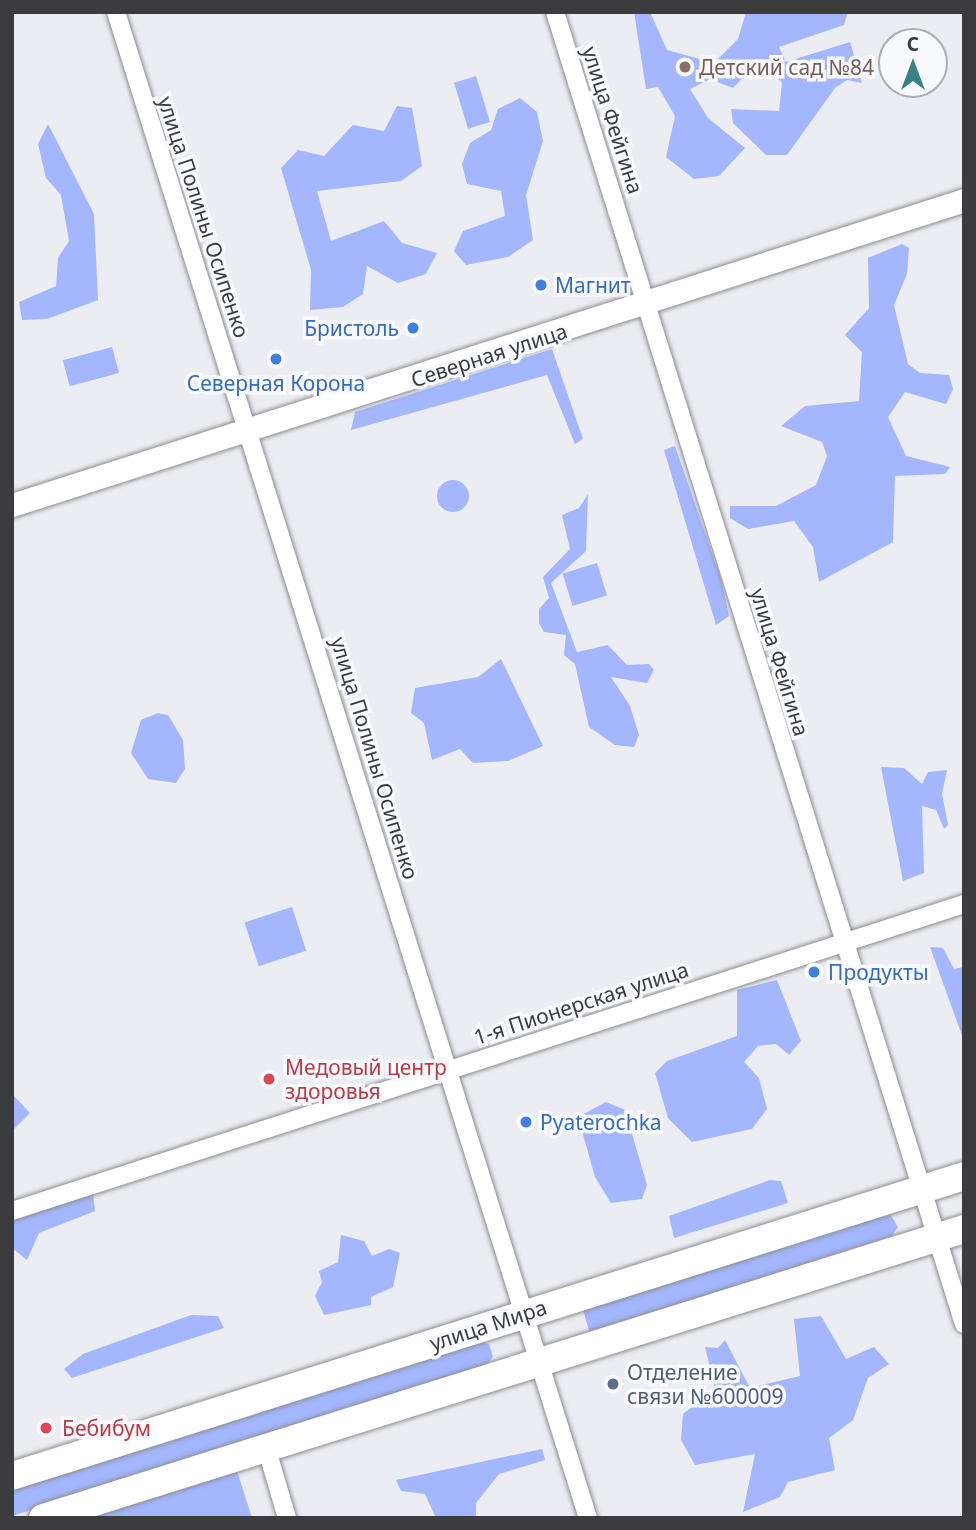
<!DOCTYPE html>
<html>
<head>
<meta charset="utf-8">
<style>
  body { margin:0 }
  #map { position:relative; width:976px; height:1530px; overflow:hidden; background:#ecedf2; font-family:"Noto Sans",sans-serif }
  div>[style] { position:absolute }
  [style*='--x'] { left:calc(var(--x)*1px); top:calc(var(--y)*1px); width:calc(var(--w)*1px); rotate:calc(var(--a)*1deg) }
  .green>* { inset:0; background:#a3b6fe; transform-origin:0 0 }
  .round { border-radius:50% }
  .roads { filter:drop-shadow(0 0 2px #8c8d91) drop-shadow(0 0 2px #8c8d91) }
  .minor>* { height:18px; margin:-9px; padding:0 9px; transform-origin:9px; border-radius:9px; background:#fff }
  .tertiary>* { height:23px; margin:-11.5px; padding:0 11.5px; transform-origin:11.5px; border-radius:11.5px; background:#fff }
  .primary>* { height:28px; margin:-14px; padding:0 14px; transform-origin:14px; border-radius:14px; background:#fff }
  .dots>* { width:19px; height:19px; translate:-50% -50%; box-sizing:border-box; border:4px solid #f9faff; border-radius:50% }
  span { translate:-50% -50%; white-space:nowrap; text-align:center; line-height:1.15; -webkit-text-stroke:7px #f9faff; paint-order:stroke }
  .education-label { font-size:21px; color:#785e54 }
  .left { translate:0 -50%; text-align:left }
  .street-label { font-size:21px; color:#3c3c3e }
  .shop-label { font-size:21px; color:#366cbe }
  .right { translate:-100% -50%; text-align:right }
  .health-label { font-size:21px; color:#be3a42 }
  .service-label { font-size:21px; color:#4e5e75 }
  .frame { position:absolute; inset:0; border:14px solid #3c3c3e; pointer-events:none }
  .north { position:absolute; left:878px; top:28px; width:70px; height:70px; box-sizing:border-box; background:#f9faff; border:2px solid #adaeb2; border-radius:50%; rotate:0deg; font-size:19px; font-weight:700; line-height:28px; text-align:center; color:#3c3c3e }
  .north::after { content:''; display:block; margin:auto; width:24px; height:32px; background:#398185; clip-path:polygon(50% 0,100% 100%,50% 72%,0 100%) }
</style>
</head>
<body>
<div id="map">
  <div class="green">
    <i style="clip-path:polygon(634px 12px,650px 12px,667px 50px,714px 63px,738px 39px,746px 12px,848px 12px,844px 25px,779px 47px,786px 62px,850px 42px,862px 83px,847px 80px,835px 88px,787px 155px,766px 155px,733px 123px,731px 109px,779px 111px,782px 83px,772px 71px,749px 71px,733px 88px,710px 79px,690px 89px,708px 118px,745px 148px,719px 176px,694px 179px,666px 157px,675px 116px,658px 87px,646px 89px)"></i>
    <i style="left:476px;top:76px;width:48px;height:23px;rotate:73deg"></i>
    <i style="clip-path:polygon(520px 98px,537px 112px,543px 141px,526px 195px,533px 240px,508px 257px,466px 265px,454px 251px,463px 231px,505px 216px,501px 191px,467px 184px,462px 164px,470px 143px,491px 130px,498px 109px)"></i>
    <i style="clip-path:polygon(397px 106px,412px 108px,422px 166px,401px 181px,317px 191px,331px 241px,384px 221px,402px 243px,437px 253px,426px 274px,398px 283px,367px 266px,363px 294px,343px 307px,310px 310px,311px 270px,281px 168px,298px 150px,324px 156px,353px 125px,384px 131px)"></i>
    <i style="clip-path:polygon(48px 124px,94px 214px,98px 300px,47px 319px,22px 320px,19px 302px,56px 286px,58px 258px,69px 241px,61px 195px,46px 178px,38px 144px)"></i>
    <i style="clip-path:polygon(902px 244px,909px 248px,907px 274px,894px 305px,908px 364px,920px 373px,949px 375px,953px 389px,946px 404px,905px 392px,888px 417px,906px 456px,950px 467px,945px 474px,895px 476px,893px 542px,819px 582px,813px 547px,794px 521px,748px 529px,730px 518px,730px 506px,776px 506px,816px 485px,827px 456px,822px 442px,781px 426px,805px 406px,859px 401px,862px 352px,845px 335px,869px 308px,868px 258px)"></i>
    <i style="left:112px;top:347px;width:27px;height:51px;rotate:75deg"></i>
    <i style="clip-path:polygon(552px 349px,583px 439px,575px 444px,547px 375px,351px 430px,355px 412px)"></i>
    <i style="clip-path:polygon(675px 446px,722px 582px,729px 616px,716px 625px,664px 450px)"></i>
    <i class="round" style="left:437px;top:480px;width:32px;height:32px"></i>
    <i style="clip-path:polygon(588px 494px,586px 551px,551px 583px,577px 652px,608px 645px,627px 665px,649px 664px,654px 670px,647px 683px,611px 677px,630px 706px,639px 735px,634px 747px,615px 745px,589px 727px,575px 664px,564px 655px,566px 635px,544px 632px,539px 623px,539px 609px,549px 598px,543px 577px,570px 549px,562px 515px,579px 508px)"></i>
    <i style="left:597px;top:563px;width:34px;height:36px;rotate:73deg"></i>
    <i style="clip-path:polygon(501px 659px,543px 746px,508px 761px,473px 763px,460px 749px,432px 760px,424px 723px,411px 713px,415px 688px,478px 677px)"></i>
    <i style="clip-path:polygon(158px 713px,168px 715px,183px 740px,185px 769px,176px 783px,148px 779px,131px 753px,141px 720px)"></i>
    <i style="clip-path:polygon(881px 767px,904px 768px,922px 784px,928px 772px,947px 770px,942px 794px,948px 825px,944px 829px,936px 810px,922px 806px,924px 873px,903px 881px)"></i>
    <i style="left:292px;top:907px;width:46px;height:50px;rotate:72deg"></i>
    <i style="clip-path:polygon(930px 947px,943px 948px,954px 969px,964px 967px,964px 1041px)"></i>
    <i style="clip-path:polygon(777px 980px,801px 1041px,789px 1055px,776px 1044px,758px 1046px,744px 1062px,759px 1078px,767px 1109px,752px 1129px,692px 1142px,668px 1118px,655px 1073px,667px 1061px,737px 1036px,737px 990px)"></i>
    <i style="clip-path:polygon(12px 1094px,30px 1113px,12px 1131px)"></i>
    <i style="clip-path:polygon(606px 1102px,625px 1110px,647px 1185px,642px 1199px,611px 1203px,595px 1177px,578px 1117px)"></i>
    <i style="clip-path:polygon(770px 1180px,781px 1181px,788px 1203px,674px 1238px,669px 1216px)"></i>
    <i style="clip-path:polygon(93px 1193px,95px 1211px,39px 1233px,27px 1260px,12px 1248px,12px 1221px)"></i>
    <i style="clip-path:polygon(887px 1209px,898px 1227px,892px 1236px,590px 1334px,581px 1303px)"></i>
    <i style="clip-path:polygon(341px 1235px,364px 1241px,372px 1256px,389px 1249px,400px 1253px,393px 1287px,371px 1297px,371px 1305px,324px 1315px,315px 1296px,322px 1282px,319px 1271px,338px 1262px)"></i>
    <i style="clip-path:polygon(191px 1315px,218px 1316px,224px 1328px,72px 1378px,64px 1369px,83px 1354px)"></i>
    <i style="clip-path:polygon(821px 1316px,846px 1359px,874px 1347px,889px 1364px,868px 1378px,853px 1420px,829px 1438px,835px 1470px,788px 1482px,780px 1497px,743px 1512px,755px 1454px,695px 1465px,681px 1440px,683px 1414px,715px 1388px,705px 1347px,718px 1348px,725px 1340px,750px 1388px,800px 1376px,794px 1319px)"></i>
    <i style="clip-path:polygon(471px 1338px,489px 1344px,493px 1357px,484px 1368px,12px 1516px,12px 1485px)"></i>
    <i style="clip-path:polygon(542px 1449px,545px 1460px,499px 1474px,476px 1503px,476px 1518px,436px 1518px,425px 1494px,401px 1491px,396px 1480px)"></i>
    <i style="clip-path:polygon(237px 1471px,252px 1518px,80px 1518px)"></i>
  </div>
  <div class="roads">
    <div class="minor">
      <i style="--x:116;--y:12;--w:1578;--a:72.6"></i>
      <i style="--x:555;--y:12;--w:1374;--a:72.69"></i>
      <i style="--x:12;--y:1211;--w:1000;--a:-17.87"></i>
      <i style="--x:267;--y:1450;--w:71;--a:73.6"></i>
    </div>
    <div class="tertiary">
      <i style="--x:12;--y:505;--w:1000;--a:-17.76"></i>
    </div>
    <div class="primary">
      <i style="--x:12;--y:1476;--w:998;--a:-17.49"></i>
      <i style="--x:43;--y:1518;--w:965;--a:-17.42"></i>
    </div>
  </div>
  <div class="dots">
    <i style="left:685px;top:67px;background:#8d6e63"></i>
    <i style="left:541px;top:285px;background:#3f7fe0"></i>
    <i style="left:413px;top:328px;background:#3f7fe0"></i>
    <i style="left:276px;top:359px;background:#3f7fe0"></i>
    <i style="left:814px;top:972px;background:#3f7fe0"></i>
    <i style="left:269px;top:1079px;background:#e0444e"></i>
    <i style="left:526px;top:1122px;background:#3f7fe0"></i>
    <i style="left:613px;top:1384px;background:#5c6f8a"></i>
    <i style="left:46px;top:1428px;background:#e0444e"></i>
  </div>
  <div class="education-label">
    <span class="left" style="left:699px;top:67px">Детский сад №84</span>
  </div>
  <div class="street-label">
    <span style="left:613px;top:120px;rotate:72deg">улица Фейгина</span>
    <span style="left:204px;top:217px;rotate:72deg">улица Полины Осипенко</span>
    <span style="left:489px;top:355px;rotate:-18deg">Северная улица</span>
    <span style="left:780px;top:662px;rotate:73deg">улица Фейгина</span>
    <span style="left:375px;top:758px;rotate:73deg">улица Полины Осипенко</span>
    <span style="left:581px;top:1003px;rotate:-18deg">1-я Пионерская улица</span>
    <span style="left:488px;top:1325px;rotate:-18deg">улица Мира</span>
  </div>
  <div class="shop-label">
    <span class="left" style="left:555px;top:285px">Магнит</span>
    <span class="right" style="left:399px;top:328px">Бристоль</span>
    <span style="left:276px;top:383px">Северная Корона</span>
    <span class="left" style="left:828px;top:972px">Продукты</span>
    <span class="left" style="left:540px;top:1122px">Pyaterochka</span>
  </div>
  <div class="health-label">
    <span class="left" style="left:285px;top:1079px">Медовый центр<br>здоровья</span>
    <span class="left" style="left:62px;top:1428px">Бебибум</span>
  </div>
  <div class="service-label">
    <span class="left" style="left:627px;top:1384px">Отделение<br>связи №600009</span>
  </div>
  <div class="frame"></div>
  <div class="north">С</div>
</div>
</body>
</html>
